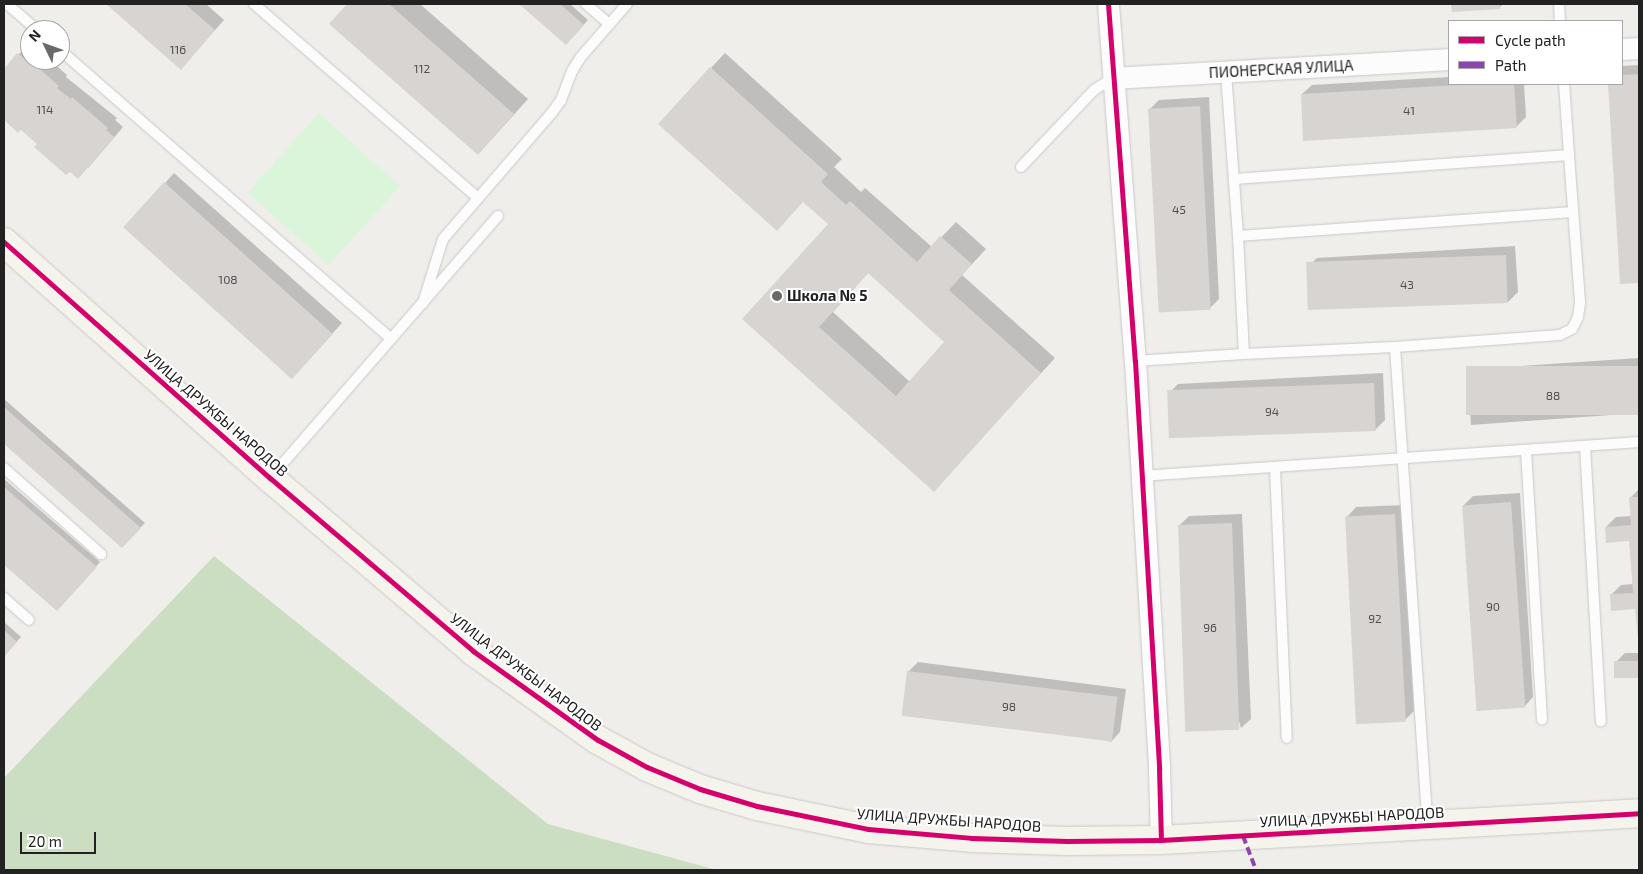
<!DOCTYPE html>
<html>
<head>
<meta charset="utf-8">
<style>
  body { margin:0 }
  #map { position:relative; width:1643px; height:874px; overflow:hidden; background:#f0eeeb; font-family:"Exo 2",sans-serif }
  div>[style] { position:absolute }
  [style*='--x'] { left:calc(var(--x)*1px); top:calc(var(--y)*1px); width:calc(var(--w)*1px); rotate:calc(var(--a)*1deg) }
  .forest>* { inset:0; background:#cbdec1 }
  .park>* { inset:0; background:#daf5da; transform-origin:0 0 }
  .shadow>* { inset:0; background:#0003 }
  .building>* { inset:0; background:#d7d4d2; transform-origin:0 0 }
  .roads { filter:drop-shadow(0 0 1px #c9c8c7) drop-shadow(0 0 1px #c9c8c7) }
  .lane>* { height:10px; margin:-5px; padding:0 5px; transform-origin:5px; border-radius:5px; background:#fdfcfc }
  .street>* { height:21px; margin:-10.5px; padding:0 10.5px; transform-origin:10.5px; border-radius:10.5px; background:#fdfcfc }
  .secondary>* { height:28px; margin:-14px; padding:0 14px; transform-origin:14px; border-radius:14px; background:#f4f4ed }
  .quiet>* { height:4px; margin-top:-2px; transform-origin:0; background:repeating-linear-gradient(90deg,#8e44ad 0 8px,transparent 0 12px) }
  .cycleway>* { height:5px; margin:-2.5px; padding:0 2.5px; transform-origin:2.5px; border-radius:2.5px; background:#d6006c }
  .dots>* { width:14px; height:14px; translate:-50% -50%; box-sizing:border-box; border:2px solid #fff; border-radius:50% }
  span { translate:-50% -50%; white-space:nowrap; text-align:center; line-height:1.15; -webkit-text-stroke:4px #fff; paint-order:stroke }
  .number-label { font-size:12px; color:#4f4e4e }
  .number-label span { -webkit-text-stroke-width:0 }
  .street-label { font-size:15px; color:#222 }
  .poi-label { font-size:15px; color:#222; font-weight:700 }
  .left { translate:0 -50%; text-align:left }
  .frame { position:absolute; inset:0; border:5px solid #222; pointer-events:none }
  .legend { position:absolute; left:1448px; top:20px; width:175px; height:65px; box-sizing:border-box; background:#fff; border:1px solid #a7a7a7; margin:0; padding:6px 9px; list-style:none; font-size:15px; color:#222 }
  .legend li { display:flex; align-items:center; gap:10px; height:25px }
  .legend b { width:25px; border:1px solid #a7a7a7 }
  .north { position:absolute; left:20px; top:20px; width:50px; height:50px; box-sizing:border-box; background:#fff; border:1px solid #a7a7a7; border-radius:50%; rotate:312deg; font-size:14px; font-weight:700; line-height:20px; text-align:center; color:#222 }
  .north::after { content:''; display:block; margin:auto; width:18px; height:22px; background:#6a6968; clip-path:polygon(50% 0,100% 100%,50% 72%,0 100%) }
  .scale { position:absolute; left:20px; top:832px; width:76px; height:22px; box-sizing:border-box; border:2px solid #222; border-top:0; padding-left:6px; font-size:15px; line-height:18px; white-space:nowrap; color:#222; -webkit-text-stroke:4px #fff; paint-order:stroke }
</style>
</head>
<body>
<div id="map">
  <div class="forest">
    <i style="clip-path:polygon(214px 556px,548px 824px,717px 870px,4px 870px,4px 778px)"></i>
  </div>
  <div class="park">
    <i style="left:319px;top:113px;width:109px;height:107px;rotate:42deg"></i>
  </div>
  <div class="shadow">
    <i style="clip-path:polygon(108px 4px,206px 4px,224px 20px,181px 68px)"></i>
    <i style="clip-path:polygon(348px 4px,420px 4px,528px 99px,492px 139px,331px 24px)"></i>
    <i style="clip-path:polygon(521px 4px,570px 4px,588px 20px,566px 44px)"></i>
    <i style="clip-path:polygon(1452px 4px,1503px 4px,1499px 8px,1453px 11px)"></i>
    <i style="clip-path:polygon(28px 44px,30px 46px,30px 60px,50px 60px,67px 75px,66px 77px,117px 118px,115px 120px,123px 127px,88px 168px,39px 144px,21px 128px,18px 131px,4px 119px,4px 71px)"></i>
    <i style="clip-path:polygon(evenodd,725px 53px,842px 159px,834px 167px,861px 192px,865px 188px,932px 247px,956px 222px,986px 249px,962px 275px,1055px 358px,934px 490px,744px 319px,829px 224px,711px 68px,725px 53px,869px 272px,946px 342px,910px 382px,833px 312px,869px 272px)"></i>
    <i style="clip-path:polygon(1639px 65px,1639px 282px,1621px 283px,1609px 84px,1622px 84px,1622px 66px)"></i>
    <i style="clip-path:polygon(1449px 77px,1449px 84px,1524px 84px,1526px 117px,1516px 127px,1302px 94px,1312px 85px)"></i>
    <i style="clip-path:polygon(1209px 97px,1219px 299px,1209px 309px,1149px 110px,1159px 100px)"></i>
    <i style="clip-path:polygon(174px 173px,342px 323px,302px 367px,165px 183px)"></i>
    <i style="clip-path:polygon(1515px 246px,1518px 292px,1508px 302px,1307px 268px,1317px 258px)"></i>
    <i style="clip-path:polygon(1639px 358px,1639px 413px,1471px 425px,1468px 379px,1477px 369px)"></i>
    <i style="clip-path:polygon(1383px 373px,1385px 420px,1375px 430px,1168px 394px,1178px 384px)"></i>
    <i style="clip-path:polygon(4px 399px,145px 523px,122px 546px,4px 442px)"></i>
    <i style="clip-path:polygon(4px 479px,100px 562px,57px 610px,4px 563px)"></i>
    <i style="clip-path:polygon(1639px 489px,1639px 648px,1636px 608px,1611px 595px,1621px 585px,1633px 584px,1631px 540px,1606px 527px,1616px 517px,1632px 516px,1630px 498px)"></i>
    <i style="clip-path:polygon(1520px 493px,1533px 697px,1524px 707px,1463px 506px,1473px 496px)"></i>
    <i style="clip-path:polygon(1404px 505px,1414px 711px,1404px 721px,1347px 517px,1356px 507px)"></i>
    <i style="clip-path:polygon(1242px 514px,1251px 719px,1241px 728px,1179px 526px,1189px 516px)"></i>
    <i style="clip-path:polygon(4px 622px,21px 637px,4px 656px)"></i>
    <i style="clip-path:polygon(1625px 653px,1639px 653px,1639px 677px,1616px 678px,1615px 663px)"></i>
    <i style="clip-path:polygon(918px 662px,1126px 689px,1120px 732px,1111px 742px,908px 672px)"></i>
  </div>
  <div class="building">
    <i style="clip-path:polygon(106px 4px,185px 4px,215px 30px,181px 70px)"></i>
    <i style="clip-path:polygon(347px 4px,389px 4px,514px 114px,478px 155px,329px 24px)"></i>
    <i style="clip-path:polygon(519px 4px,560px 4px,584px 25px,566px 45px)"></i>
    <i style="clip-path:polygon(1451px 4px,1500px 4px,1500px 9px,1452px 12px)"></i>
    <i style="clip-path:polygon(17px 53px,26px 60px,27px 58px,59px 86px,57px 88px,71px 99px,72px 97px,108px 128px,106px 130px,114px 137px,78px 179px,70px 172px,66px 175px,34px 147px,37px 144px,21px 130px,18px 133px,4px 120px,4px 69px)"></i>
    <i style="clip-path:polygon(evenodd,710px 67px,828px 174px,821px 182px,846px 205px,850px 201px,917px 262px,940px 236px,972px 264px,949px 290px,1041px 373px,934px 492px,742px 319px,828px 224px,803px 202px,777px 231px,658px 124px,710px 67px,868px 273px,944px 342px,896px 396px,819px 327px,868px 273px)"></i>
    <i style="clip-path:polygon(1639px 74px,1639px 283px,1620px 284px,1608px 84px,1622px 84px,1622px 75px)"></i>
    <i style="clip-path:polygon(1475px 84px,1514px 84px,1517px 128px,1303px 141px,1301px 94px)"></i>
    <i style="left:1200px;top:106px;width:204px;height:52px;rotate:87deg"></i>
    <i style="left:164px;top:182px;width:227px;height:61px;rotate:42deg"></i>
    <i style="left:1506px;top:255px;width:48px;height:200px;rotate:88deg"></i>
    <i style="left:1639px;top:366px;width:49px;height:173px;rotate:90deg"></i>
    <i style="left:1374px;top:383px;width:48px;height:207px;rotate:88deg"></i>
    <i style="clip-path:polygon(4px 407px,141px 528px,122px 548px,4px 444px)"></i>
    <i style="clip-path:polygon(4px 487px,97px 567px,57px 611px,4px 565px)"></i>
    <i style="clip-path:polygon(1629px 497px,1639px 497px,1639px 645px,1635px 609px,1611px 611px,1610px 594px,1633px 593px,1629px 541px,1606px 543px,1605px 527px,1631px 525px)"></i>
    <i style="left:1511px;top:502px;width:206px;height:49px;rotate:86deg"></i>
    <i style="left:1395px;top:514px;width:208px;height:50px;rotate:87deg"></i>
    <i style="left:1232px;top:523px;width:207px;height:54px;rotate:88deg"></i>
    <i style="clip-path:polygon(4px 630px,17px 642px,4px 657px)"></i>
    <i style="left:1639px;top:661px;width:17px;height:25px;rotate:90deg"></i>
    <i style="left:907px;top:671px;width:212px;height:45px;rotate:7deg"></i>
  </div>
  <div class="roads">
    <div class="lane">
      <i style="--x:7;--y:4;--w:40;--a:41"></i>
      <i style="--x:254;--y:4;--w:296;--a:40.9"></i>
      <i style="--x:586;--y:4;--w:30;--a:41"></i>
      <i style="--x:1559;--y:4;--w:17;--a:87"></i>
      <i style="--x:60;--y:50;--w:439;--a:41.1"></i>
      <i style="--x:1021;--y:167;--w:106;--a:-46.5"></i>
      <i style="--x:1094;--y:90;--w:22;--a:-32"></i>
      <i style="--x:1234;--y:179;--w:336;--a:-4.1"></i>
      <i style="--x:1569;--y:155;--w:71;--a:-94"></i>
      <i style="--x:1238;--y:236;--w:336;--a:-4.1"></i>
      <i style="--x:423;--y:303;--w:67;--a:-72.6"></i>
      <i style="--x:443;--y:239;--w:165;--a:-49.2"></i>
      <i style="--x:551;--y:114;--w:17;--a:-54"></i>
      <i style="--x:561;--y:100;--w:31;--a:-69"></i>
      <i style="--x:572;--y:71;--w:15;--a:-58"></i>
      <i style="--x:580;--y:58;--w:72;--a:-49"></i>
      <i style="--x:1395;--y:347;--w:479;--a:86.1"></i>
      <i style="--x:1244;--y:354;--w:151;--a:-2.7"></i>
      <i style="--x:1395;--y:347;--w:165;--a:-4.2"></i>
      <i style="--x:1560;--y:335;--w:13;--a:-27"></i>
      <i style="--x:1572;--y:329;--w:13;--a:-63"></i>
      <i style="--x:1578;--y:317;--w:15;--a:-82"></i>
      <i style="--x:1580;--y:302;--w:147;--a:-94.3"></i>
      <i style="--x:1135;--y:361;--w:109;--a:-3.7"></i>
      <i style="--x:1244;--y:354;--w:118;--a:-92.9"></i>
      <i style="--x:1238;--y:236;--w:163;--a:-94.2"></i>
      <i style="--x:1585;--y:446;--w:276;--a:86.7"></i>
      <i style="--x:1526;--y:450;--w:270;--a:86.6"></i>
      <i style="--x:4;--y:468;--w:130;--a:41.6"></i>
      <i style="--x:1275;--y:468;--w:270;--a:87.5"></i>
      <i style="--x:1142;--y:476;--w:498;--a:-3.9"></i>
      <i style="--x:271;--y:477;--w:346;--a:-49"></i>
      <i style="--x:4;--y:598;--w:33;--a:41"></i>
    </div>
    <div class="street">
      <i style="--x:1108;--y:4;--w:358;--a:85.7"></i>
      <i style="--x:1135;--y:361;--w:409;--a:86.6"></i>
      <i style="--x:1159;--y:769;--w:71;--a:88.4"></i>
      <i style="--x:1622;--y:49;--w:17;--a:-3"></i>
      <i style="--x:1113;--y:78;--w:337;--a:-3.2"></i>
    </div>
    <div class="secondary">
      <i style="--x:4;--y:242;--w:356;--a:41.6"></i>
      <i style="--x:270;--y:478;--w:267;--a:40.4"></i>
      <i style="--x:473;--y:651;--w:153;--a:35.5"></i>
      <i style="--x:598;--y:740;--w:56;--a:28.9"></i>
      <i style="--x:647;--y:767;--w:57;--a:22.5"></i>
      <i style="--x:700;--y:789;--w:59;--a:16.6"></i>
      <i style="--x:757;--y:806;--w:113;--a:11.7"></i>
      <i style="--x:868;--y:829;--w:104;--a:4.9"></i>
      <i style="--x:972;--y:838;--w:95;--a:1.8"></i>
      <i style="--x:1067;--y:841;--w:94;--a:-0.6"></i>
      <i style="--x:1161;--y:840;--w:479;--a:-3.2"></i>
    </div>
  </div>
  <div class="quiet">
    <i style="--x:1243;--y:836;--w:36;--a:69"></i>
  </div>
  <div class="cycleway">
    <i style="--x:1108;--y:4;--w:358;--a:85.7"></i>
    <i style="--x:1135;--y:361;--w:409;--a:86.6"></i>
    <i style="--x:1159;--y:769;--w:71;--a:88.4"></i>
    <i style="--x:4;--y:242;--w:356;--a:41.6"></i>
    <i style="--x:270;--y:478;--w:267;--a:40.4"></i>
    <i style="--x:473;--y:651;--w:153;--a:35.5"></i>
    <i style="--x:598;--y:740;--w:56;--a:28.9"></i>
    <i style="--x:647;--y:767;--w:57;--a:22.5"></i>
    <i style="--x:700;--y:789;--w:59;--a:16.6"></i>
    <i style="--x:757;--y:806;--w:113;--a:11.7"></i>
    <i style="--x:868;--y:829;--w:104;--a:4.9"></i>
    <i style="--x:972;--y:838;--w:95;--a:1.8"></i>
    <i style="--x:1067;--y:841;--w:94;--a:-0.6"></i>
    <i style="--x:1161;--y:840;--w:479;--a:-3.2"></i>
  </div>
  <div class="dots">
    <i style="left:777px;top:296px;background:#6a6968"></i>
  </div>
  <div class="number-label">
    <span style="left:178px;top:50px">116</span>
    <span style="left:422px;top:69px">112</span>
    <span style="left:45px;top:110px">114</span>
    <span style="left:1409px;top:111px">41</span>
    <span style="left:1179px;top:210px">45</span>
    <span style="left:228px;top:280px">108</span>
    <span style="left:1407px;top:285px">43</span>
    <span style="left:1553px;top:396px">88</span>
    <span style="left:1272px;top:412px">94</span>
    <span style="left:1493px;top:607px">90</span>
    <span style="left:1375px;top:619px">92</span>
    <span style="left:1210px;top:628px">96</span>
    <span style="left:1009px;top:707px">98</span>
  </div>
  <div class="street-label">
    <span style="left:1281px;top:69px;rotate:-3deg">ПИОНЕРСКАЯ УЛИЦА</span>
    <span style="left:216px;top:413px;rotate:41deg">УЛИЦА ДРУЖБЫ НАРОДОВ</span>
    <span style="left:526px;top:672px;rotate:37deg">УЛИЦА ДРУЖБЫ НАРОДОВ</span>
    <span style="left:1352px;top:817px;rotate:-3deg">УЛИЦА ДРУЖБЫ НАРОДОВ</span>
    <span style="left:949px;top:820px;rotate:4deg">УЛИЦА ДРУЖБЫ НАРОДОВ</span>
  </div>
  <div class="poi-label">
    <span class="left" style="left:787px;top:296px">Школа № 5</span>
  </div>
  <div class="frame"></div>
  <ul class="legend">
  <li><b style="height:6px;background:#d6006c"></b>Cycle path</li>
  <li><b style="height:6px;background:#8e44ad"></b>Path</li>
  </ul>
  <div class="north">N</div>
  <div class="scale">20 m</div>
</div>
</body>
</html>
